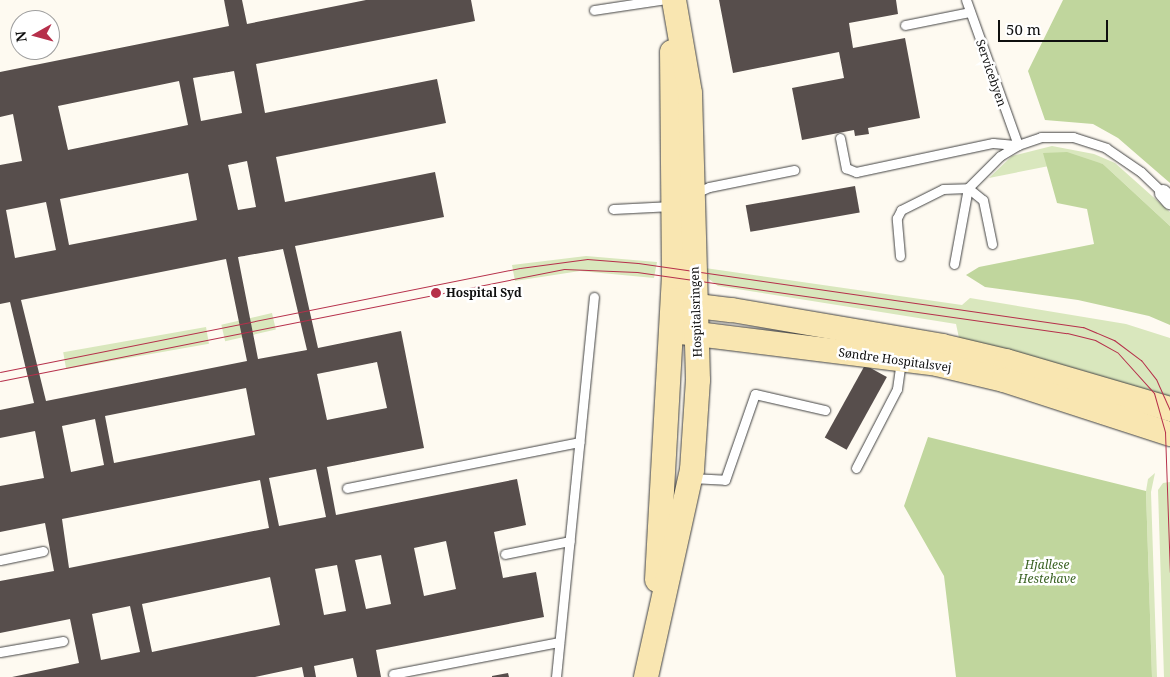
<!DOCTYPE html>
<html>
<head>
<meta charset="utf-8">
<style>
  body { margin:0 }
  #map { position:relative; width:1170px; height:677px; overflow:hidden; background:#fefaf1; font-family:"Noto Serif",serif }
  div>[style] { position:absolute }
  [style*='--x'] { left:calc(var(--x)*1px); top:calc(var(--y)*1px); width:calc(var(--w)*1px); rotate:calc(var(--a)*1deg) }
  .green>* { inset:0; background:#d9e7bd; transform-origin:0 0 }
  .forest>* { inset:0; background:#c0d69d }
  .building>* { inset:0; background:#574e4c; transform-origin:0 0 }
  .roads { filter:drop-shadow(0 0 1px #424242) drop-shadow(0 0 1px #424242) }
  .lane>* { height:9px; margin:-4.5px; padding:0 4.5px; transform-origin:4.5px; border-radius:4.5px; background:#fff }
  .street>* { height:16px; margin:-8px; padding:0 8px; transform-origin:8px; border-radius:8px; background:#fff }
  .secondary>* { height:24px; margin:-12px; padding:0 12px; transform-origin:12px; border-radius:12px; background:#f9e6b1 }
  .tram>* { height:1px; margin:-0.5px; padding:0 0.5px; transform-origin:0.5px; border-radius:0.5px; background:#b6304b }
  .dots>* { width:14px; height:14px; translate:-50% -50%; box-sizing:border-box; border:2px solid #fff; border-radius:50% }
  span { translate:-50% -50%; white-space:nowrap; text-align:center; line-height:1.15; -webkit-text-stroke:5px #fff; paint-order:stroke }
  .street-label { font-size:12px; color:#0f0f0f }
  .poi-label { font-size:12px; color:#0f0f0f; font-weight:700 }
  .left { translate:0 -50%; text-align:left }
  .park-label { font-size:12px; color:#3a6223; font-style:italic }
  .north { position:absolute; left:10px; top:10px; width:50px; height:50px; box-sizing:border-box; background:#fff; border:1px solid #9f9f9f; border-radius:50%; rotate:263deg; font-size:14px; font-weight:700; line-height:20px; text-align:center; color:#0f0f0f }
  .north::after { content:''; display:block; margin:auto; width:18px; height:22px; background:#b6304b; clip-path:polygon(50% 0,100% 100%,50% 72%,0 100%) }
  .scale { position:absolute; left:998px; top:20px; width:110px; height:22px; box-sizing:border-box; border:2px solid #0f0f0f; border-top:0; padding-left:6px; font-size:15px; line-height:18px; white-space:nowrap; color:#0f0f0f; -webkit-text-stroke:4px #fff; paint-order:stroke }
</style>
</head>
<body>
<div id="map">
  <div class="green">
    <i style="clip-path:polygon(1052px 146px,1094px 154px,1115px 163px,1170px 212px,1170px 226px,1103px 164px,1044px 153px,1049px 166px,989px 178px,1012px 156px)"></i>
    <i style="clip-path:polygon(586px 256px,657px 262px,654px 278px,580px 271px,515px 281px,512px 265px)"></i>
    <i style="clip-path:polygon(705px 268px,962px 305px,970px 298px,1126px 324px,1170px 338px,1170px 400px,1084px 371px,959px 338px,956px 324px,718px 286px,709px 279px)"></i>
    <i style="left:272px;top:313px;width:17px;height:52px;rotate:77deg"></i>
    <i style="left:206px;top:327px;width:17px;height:145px;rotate:80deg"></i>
    <i style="clip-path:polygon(1155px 473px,1151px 492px,1157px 677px,1152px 677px,1146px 491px,1148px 479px)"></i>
    <i style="clip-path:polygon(1170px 482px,1170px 677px,1164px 677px,1158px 490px,1163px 483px)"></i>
  </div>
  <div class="forest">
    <i style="clip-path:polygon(1063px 0,1170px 0,1170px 183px,1118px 138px,1093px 124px,1045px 120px,1028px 71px)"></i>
    <i style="clip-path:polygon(1067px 152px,1103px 164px,1170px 226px,1170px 325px,1149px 316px,1078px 300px,985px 287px,966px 275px,979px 267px,1094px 244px,1087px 209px,1057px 203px,1043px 153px)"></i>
    <i style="clip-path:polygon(928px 437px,1146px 491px,1152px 677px,956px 677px,944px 576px,904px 506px)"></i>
  </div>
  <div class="building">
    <i style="clip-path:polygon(evenodd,224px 0,242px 0,247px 24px,366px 0,471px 0,475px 21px,256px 64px,265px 113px,437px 79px,446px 123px,276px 157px,285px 202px,435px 172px,444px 217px,295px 246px,318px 348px,401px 331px,424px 448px,327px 467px,336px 515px,517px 479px,526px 525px,494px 532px,503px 578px,536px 572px,544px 617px,376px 650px,381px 677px,357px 677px,353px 658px,314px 666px,316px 677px,304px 677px,302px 667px,255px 677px,12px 677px,79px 663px,70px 619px,0 633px,0 581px,54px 571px,45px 523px,0 532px,0 486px,44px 478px,35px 431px,0 438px,0 410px,34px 403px,10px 302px,0 304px,0 165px,22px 161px,13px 114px,0 117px,0 72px,229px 26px,224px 0,234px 71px,242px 113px,201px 121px,193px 78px,234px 71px,224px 0,179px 81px,188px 125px,68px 150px,58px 106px,179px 81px,224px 0,247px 161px,256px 207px,238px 210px,228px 165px,247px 161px,224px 0,188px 173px,197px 220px,69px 245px,60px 199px,188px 173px,224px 0,46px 202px,56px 250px,15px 258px,6px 210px,46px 202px,224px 0,283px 249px,307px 350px,258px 359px,238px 257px,283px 249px,224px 0,226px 259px,247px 361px,46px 401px,21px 300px,226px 259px,224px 0,377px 362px,387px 408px,327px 420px,317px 374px,377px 362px,224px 0,246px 388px,255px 435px,114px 463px,105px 416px,246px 388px,224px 0,95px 419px,104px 465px,71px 472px,62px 426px,95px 419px,224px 0,316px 469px,326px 517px,279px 526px,269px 478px,316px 469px,224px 0,260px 480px,269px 528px,69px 568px,62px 519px,260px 480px,224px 0,446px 541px,456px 589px,424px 596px,414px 548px,446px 541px,224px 0,381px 555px,391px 604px,366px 609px,355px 560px,381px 555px,224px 0,337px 565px,346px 611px,324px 615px,315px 569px,337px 565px,224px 0,270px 577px,280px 625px,152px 652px,142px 604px,270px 577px,224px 0,130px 606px,140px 652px,101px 660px,92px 614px,130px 606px)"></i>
    <i style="clip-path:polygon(719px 0,896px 0,898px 14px,849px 23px,853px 48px,905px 38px,920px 118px,868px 128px,869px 134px,855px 136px,854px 130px,802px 140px,792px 88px,844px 78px,839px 52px,733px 73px)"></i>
    <i style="left:855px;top:186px;width:27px;height:111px;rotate:80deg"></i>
    <i style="left:865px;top:365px;width:25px;height:83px;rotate:29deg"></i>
    <i style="clip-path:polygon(508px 673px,509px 677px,492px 677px,492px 676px)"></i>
  </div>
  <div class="roads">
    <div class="lane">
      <i style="--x:594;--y:10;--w:67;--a:-8.6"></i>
      <i style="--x:905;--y:25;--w:66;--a:-11.3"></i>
      <i style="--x:840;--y:138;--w:31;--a:79"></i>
      <i style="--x:846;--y:168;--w:11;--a:22"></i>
      <i style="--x:856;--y:172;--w:140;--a:-12"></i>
      <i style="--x:993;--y:143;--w:25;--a:5"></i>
      <i style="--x:1018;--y:145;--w:154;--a:-109.7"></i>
      <i style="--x:968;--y:188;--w:45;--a:-45"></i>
      <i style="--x:1000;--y:156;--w:21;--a:-31"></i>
      <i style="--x:1018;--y:145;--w:24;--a:-19"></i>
      <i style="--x:1041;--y:137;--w:32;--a:0"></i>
      <i style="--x:1073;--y:137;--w:35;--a:18"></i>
      <i style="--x:1106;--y:148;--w:42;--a:34.4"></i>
      <i style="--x:1141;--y:172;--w:30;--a:44"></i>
      <i style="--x:695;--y:193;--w:15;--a:-23"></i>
      <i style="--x:709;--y:187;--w:87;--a:-11.3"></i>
      <i style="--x:613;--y:209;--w:59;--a:-2.9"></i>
      <i style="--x:900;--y:256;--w:38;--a:-95"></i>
      <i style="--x:897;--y:218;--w:9;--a:-63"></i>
      <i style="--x:901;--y:210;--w:47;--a:-26.6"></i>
      <i style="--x:943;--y:189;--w:25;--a:-2"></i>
      <i style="--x:968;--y:188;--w:19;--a:39"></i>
      <i style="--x:983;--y:200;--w:45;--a:78.4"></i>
      <i style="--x:954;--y:264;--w:77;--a:-79.6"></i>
      <i style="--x:856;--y:468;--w:89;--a:-62.6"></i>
      <i style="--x:897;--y:389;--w:29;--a:-82"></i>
      <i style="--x:691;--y:478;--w:34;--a:3"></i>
      <i style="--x:725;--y:480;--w:91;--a:-70.8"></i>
      <i style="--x:755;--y:394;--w:72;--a:12.9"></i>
      <i style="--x:347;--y:488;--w:237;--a:-11.2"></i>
      <i style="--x:505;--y:554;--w:66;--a:-11.3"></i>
      <i style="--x:0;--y:560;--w:44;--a:-11.8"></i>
      <i style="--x:0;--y:652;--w:64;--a:-9.9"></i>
      <i style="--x:393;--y:674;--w:169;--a:-10.9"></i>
      <i style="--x:556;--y:677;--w:382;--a:-84.3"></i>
    </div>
    <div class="street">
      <i style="--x:1163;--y:193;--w:11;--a:49"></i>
    </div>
    <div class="secondary">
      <i style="--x:682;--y:311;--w:16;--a:-18"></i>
      <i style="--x:697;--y:306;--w:35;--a:7"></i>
      <i style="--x:732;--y:310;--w:213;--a:9.7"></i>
      <i style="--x:942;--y:346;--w:66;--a:13.2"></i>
      <i style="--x:1006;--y:361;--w:171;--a:16.3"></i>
      <i style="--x:681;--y:332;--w:258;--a:7.1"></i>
      <i style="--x:937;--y:364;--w:69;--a:13.4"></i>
      <i style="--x:1004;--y:380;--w:175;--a:18"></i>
      <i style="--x:657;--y:580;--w:303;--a:-86.8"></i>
      <i style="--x:674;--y:277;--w:225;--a:-90.5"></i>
      <i style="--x:646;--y:677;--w:212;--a:-77.5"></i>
      <i style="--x:692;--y:470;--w:90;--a:-86.2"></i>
      <i style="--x:698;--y:380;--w:287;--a:-91.6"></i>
      <i style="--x:690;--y:93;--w:94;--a:-99.8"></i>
    </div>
  </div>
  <div class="tram">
    <i style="--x:0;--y:372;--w:530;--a:-11.31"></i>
    <i style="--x:520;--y:268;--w:68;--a:-7.7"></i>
    <i style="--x:587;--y:259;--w:51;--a:4.5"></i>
    <i style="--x:638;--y:263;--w:450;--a:8.2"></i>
    <i style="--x:1083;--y:327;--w:34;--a:23"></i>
    <i style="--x:1114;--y:340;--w:34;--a:37"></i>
    <i style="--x:1141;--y:360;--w:24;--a:52"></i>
    <i style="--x:1156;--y:379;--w:35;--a:66"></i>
    <i style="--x:0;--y:381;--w:575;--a:-11.23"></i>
    <i style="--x:564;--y:269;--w:73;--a:2.4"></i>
    <i style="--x:637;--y:272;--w:434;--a:8.1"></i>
    <i style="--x:1067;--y:333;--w:29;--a:14"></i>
    <i style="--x:1095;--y:340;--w:26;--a:29"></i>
    <i style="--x:1118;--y:353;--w:54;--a:48"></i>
    <i style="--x:1154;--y:393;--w:41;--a:74.2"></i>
    <i style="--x:1165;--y:432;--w:140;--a:88"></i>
  </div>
  <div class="dots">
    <i style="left:436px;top:293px;background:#b6304b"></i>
  </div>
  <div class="street-label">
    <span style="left:991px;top:73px;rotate:71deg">Servicebyen</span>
    <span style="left:696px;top:312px;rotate:-92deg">Hospitalsringen</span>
    <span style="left:895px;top:360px;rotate:8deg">Søndre Hospitalsvej</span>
  </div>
  <div class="poi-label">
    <span class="left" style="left:446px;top:293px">Hospital Syd</span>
  </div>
  <div class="park-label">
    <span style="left:1047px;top:572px">Hjallese<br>Hestehave</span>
  </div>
  <div class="north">N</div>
  <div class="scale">50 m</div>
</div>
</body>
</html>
